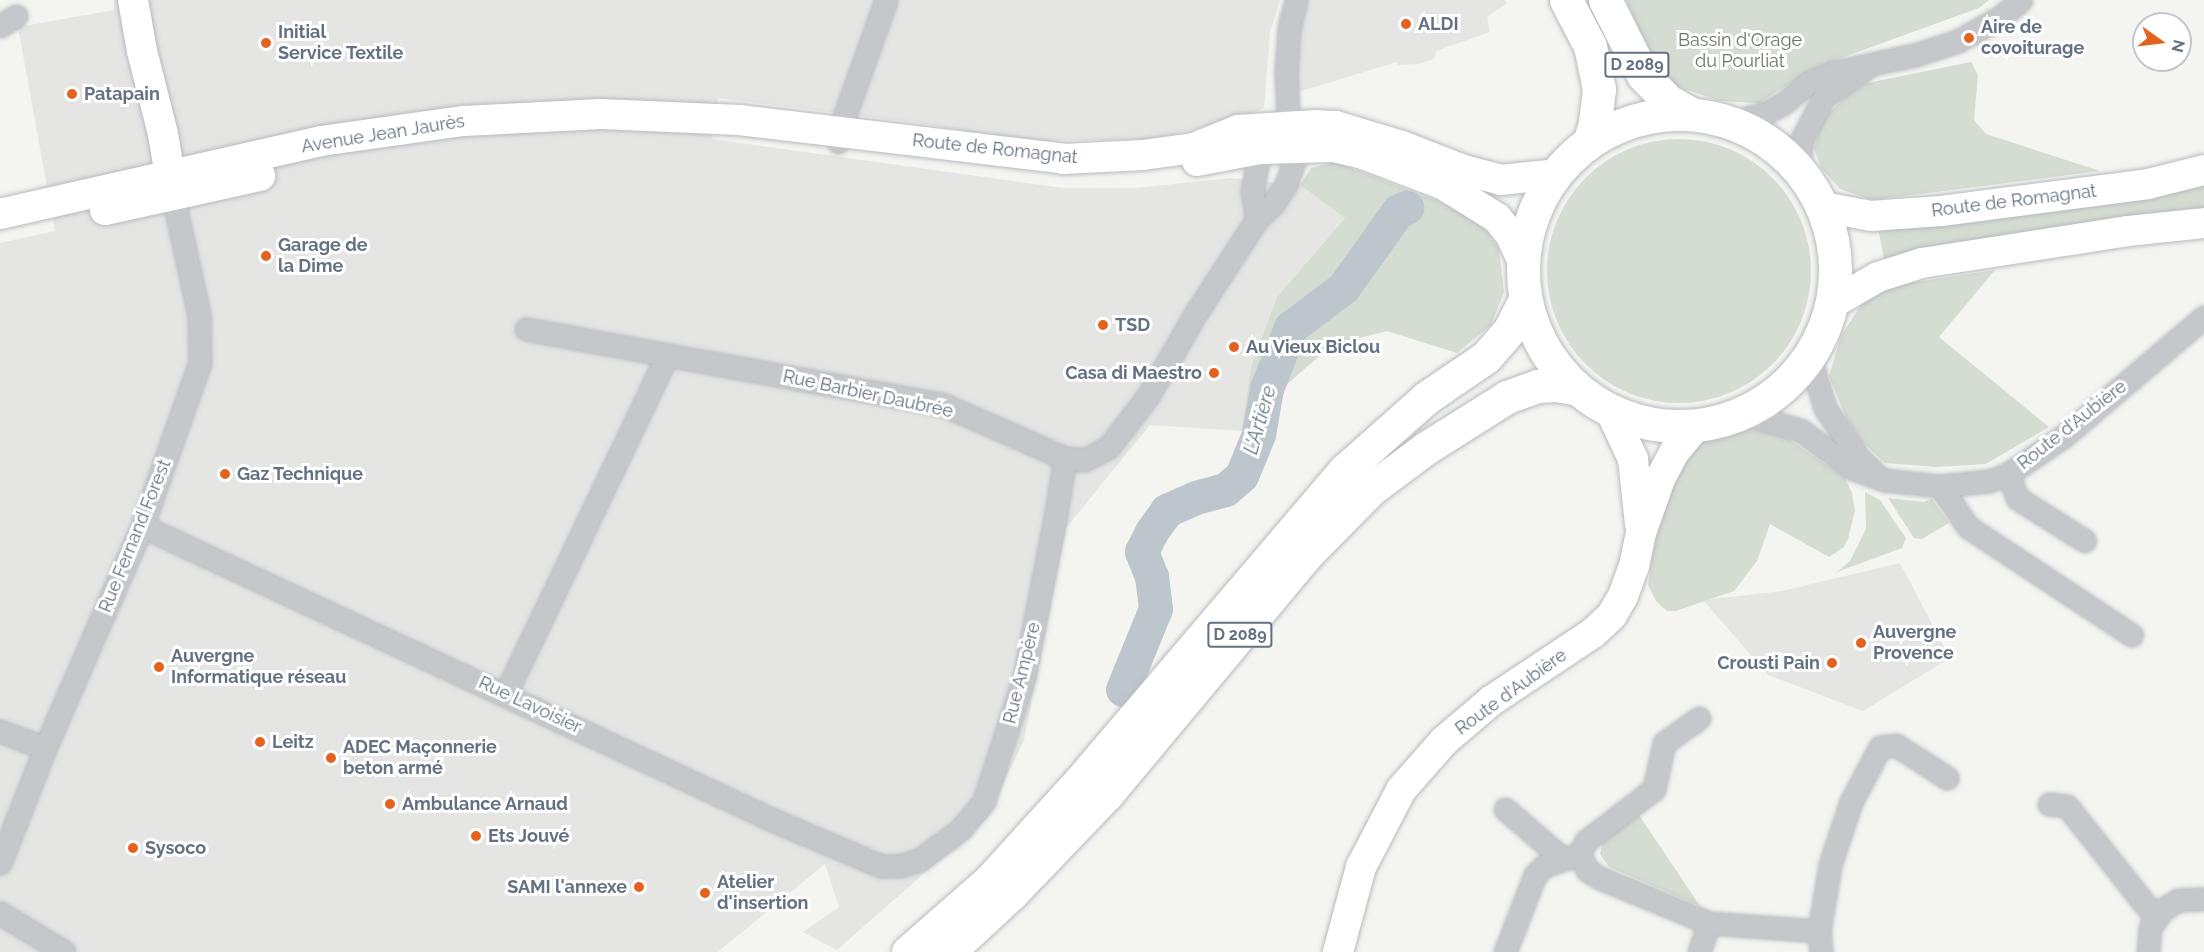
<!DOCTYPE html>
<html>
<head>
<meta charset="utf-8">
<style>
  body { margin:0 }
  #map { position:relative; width:2204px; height:952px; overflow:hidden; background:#f4f5f1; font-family:Raleway,sans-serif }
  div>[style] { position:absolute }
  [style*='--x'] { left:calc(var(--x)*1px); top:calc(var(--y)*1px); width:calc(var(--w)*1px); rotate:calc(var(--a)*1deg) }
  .built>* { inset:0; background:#e5e6e4 }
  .green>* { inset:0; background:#d5dcd2 }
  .round { border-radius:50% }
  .river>* { height:34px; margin:-17px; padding:0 17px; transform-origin:17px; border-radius:17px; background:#bdc6cd }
  .roads { filter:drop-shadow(0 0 2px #b7babf) drop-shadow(0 0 2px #b7babf) }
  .street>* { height:21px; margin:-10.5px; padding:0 10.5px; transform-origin:10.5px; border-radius:10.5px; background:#c5c7cb }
  .secondary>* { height:30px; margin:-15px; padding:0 15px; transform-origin:15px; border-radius:15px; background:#fff }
  .primary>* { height:33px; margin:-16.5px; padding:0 16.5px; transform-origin:16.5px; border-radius:16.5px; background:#fff }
  .primary>.ring { margin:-16.5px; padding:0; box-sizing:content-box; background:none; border:33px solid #fff; border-radius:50% }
  .highway>* { height:33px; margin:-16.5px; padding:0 16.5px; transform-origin:16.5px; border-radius:16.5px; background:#fff }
  .dots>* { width:16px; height:16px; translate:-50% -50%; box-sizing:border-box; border:3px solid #fff; border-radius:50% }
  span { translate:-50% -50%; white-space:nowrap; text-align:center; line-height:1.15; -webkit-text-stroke:6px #fff; paint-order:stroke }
  .shield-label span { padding:2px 4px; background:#fff; border:2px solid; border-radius:4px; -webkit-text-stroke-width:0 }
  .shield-label { font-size:16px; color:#637182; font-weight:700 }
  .poi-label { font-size:18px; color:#637182; font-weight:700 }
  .left { translate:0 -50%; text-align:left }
  .right { translate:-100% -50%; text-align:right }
  .park-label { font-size:18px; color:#657962 }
  .street-label { font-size:18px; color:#637182 }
  .water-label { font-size:20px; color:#637a86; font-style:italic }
  .north { position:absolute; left:2132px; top:12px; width:60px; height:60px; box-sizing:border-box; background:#fff; border:2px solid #c1c6cd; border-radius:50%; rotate:104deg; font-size:16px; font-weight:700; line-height:24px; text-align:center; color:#637182 }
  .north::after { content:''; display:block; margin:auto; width:21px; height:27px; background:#e56120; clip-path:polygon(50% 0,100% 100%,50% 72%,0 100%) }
</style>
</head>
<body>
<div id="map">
  <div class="built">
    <i style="clip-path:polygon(114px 0,1280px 0,1270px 32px,1264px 108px,1242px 117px,1154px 139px,1030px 141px,918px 123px,718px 98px,712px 139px,1063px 188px,1136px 188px,1231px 178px,1300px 185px,1345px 218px,1277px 297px,1251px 367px,1241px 431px,1150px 425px,1066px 528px,1024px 740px,987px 818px,837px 950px,803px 932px,839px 907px,825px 864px,718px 952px,0 952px,0 243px,55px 231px,18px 27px,114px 10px)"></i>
    <i style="clip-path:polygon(1306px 0,1505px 0,1507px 3px,1487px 17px,1490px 32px,1436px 51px,1434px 59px,1418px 64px,1398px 65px,1397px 62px,1298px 92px,1294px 73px,1298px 30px)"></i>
    <i style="clip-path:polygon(1900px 563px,1950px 658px,1863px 711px,1768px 675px,1703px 600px,1782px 591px)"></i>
  </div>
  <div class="green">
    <i style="clip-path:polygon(1626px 0,1989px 0,1979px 8px,1841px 58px,1797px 79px,1759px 103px,1720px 101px,1676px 86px,1653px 62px)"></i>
    <i style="clip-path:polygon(1971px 62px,1978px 75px,1974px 120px,1986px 134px,2100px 171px,1872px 200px,1840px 189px,1821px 168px,1814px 148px,1822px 120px,1848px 94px,1867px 83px)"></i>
    <i class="round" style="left:1547px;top:139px;width:264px;height:264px"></i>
    <i style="clip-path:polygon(1335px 162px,1438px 201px,1482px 224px,1499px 249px,1504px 292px,1491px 325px,1457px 353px,1387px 331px,1332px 345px,1277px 393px,1241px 431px,1251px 367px,1277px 297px,1345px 218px,1300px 185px,1311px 168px)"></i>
    <i style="clip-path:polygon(2204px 180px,2204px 213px,1885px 264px,1878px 227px)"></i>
    <i style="clip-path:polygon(1995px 270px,1939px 337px,2049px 427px,1986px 464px,1937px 467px,1885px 463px,1861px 441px,1845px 415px,1829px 376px,1841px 336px,1865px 299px,1896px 285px)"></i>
    <i style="clip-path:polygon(1756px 427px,1784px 436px,1845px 478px,1852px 493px,1855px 511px,1848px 539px,1844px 547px,1829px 557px,1770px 524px,1757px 561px,1734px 591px,1676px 611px,1667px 611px,1656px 601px,1648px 585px,1662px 488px,1697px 441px,1724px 438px)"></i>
    <i style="clip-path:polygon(1865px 492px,1880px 500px,1906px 538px,1902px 548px,1837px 572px,1850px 561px,1866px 529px)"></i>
    <i style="clip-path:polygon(1888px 498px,1923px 502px,1932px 499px,1949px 523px,1922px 539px,1914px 538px)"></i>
    <i style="clip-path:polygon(1639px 815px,1700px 906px,1609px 867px,1600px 854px,1603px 841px)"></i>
  </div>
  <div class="river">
    <i style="--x:1123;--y:690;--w:87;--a:-67.8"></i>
    <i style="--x:1156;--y:609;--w:32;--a:-97"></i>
    <i style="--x:1152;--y:577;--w:27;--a:-112"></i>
    <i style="--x:1142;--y:552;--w:22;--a:-63"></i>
    <i style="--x:1152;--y:532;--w:26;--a:-54"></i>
    <i style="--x:1167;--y:511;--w:32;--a:-24"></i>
    <i style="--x:1196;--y:498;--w:31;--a:-15"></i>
    <i style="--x:1226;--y:490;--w:21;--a:-41"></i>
    <i style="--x:1242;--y:476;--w:44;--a:-67.5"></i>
    <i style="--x:1259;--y:435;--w:47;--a:-80.1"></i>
    <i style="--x:1267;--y:389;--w:66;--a:-68.5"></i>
    <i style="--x:1291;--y:328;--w:66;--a:-37"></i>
    <i style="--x:1344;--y:288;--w:95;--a:-54.5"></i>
    <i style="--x:1399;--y:211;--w:9;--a:-21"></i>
  </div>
  <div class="roads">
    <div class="street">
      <i style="--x:0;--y:26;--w:19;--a:-32"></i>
      <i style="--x:1732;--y:122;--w:36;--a:-16"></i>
      <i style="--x:1767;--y:112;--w:19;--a:-28"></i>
      <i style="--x:1784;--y:103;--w:31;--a:-40"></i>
      <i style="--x:1808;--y:83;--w:28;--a:-23"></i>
      <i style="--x:1834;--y:72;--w:83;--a:-11.9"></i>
      <i style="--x:1915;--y:55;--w:45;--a:-18"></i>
      <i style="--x:1958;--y:41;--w:47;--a:-29.3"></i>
      <i style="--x:1999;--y:18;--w:28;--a:-39"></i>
      <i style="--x:838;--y:142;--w:19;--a:-78"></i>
      <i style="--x:842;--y:123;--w:131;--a:-70.3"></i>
      <i style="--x:1798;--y:167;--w:30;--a:-81"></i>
      <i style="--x:1803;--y:137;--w:45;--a:-62.3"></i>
      <i style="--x:1824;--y:97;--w:50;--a:-34.3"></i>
      <i style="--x:1257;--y:219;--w:27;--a:-100"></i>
      <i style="--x:1252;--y:192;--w:44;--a:-79.5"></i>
      <i style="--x:1260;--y:149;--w:11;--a:-27"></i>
      <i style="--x:526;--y:329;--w:143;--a:10.4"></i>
      <i style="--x:1810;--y:358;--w:52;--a:73.3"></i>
      <i style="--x:1825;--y:408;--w:60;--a:55.8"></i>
      <i style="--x:1859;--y:458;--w:21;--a:43"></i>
      <i style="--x:1743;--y:414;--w:59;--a:15.7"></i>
      <i style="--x:1800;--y:430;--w:64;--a:36.7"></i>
      <i style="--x:1851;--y:468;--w:35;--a:20"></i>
      <i style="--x:1884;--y:480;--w:56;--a:6.1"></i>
      <i style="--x:1940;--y:486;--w:49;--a:-5.8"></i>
      <i style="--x:1989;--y:481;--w:20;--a:-20"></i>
      <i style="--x:2008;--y:474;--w:68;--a:-34.2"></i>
      <i style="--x:2064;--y:436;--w:184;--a:-40.4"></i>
      <i style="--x:2008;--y:474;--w:26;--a:69"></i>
      <i style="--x:2017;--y:498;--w:80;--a:32.3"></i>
      <i style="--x:1940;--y:486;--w:50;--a:55.7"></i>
      <i style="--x:1968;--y:527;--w:196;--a:33.4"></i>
      <i style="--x:142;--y:526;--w:698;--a:24.99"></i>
      <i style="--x:775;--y:821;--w:115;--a:23"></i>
      <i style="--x:881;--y:866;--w:19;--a:0"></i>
      <i style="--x:900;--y:866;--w:22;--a:-18"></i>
      <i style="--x:921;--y:859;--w:49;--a:-36.6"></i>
      <i style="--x:960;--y:830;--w:38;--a:-50"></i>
      <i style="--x:984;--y:801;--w:129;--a:-72"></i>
      <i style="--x:1024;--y:678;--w:162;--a:-79"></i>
      <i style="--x:1055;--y:519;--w:62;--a:-80.7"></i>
      <i style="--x:506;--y:693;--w:374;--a:-64.5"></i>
      <i style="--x:667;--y:355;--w:281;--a:10.2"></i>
      <i style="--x:944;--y:405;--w:132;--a:23.7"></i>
      <i style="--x:1065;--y:458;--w:19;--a:6"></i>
      <i style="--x:1084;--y:460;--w:27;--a:-27"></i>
      <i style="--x:1108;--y:448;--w:66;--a:-52.4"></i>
      <i style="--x:1148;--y:396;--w:96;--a:-60"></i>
      <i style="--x:1196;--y:313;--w:112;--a:-57"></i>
      <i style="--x:1257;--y:219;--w:22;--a:-43"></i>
      <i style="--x:1273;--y:204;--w:24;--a:-57"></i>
      <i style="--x:1286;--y:184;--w:38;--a:-70"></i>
      <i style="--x:1299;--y:148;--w:16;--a:-128"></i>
      <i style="--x:1289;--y:135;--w:63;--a:-92.7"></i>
      <i style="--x:1286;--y:72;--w:44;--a:-86.1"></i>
      <i style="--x:1289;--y:28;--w:29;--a:-76"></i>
      <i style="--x:0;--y:731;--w:48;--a:20.7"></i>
      <i style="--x:2049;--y:804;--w:18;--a:6"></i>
      <i style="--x:2067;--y:806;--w:142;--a:51.6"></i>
      <i style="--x:1505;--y:809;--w:75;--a:40.7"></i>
      <i style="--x:1579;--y:854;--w:19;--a:62"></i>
      <i style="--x:1588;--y:871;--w:14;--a:30"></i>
      <i style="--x:1600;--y:878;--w:118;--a:22.4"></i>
      <i style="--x:1709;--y:923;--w:110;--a:4.2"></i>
      <i style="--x:0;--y:863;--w:123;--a:-68.6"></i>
      <i style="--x:45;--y:748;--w:242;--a:-66.4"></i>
      <i style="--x:142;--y:526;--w:174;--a:-70.5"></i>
      <i style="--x:200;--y:362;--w:47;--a:-91.2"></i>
      <i style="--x:199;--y:315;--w:122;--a:-102.3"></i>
      <i style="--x:0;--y:913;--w:75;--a:31.4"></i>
      <i style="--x:1505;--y:952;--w:83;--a:-68.7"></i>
      <i style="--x:1535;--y:875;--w:13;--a:-45"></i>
      <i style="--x:1544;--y:866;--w:37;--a:-19"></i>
      <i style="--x:1579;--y:854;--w:15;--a:-62"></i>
      <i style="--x:1586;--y:841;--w:86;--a:-37.4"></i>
      <i style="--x:1654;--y:789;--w:47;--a:-77.7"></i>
      <i style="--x:1664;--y:743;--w:43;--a:-35.5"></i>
      <i style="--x:1699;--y:952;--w:31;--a:-71"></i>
      <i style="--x:1821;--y:952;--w:21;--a:-95"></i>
      <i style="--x:1819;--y:931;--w:67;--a:-80.5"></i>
      <i style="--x:1830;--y:865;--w:66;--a:-71.6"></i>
      <i style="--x:1851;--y:802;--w:62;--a:-62.2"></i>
      <i style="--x:1880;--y:747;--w:16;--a:-7"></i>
      <i style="--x:1896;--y:745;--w:61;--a:32.9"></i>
      <i style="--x:2148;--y:952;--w:24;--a:-85"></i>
      <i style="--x:2150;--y:928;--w:22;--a:-56"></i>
      <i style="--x:2162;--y:910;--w:19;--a:-32"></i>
      <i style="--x:2178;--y:900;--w:26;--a:-2"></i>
    </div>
    <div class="secondary">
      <i style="--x:133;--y:0;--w:52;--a:80"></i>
      <i style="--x:142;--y:51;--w:86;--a:75.8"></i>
      <i style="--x:163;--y:134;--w:61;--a:80.5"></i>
      <i style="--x:1197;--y:161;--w:64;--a:-10.8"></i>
      <i style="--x:1260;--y:149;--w:73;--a:-1.6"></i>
      <i style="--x:1333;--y:147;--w:31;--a:13"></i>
      <i style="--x:1363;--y:154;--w:87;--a:20.9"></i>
      <i style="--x:1444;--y:185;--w:62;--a:31.9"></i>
      <i style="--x:1497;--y:218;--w:21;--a:51"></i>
      <i style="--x:1510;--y:234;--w:31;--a:65"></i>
      <i style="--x:1823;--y:207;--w:49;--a:10.6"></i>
      <i style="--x:1871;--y:216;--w:70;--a:-4.1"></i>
      <i style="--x:1941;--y:211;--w:209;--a:-7.4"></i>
      <i style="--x:2148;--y:184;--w:58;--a:-14"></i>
      <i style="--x:105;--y:210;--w:159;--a:-12.4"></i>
      <i style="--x:0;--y:214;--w:329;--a:-12.8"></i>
      <i style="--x:321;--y:141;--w:144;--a:-8"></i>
      <i style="--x:464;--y:121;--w:137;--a:-2.9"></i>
      <i style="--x:601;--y:114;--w:138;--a:2.5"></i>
      <i style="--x:739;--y:120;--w:327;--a:6.8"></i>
      <i style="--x:1064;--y:159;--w:79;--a:-2.9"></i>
      <i style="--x:1143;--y:155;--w:51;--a:-7.8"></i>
      <i style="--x:1194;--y:148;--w:48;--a:-22.2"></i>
      <i style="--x:1238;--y:130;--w:78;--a:-3.7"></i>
      <i style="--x:1316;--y:125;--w:20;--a:3"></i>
      <i style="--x:1336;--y:126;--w:69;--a:16.9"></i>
      <i style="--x:1402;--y:146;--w:66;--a:21.2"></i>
      <i style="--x:1464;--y:170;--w:38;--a:15"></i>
      <i style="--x:1501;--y:180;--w:55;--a:-6.2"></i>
      <i style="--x:1833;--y:303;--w:52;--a:-30"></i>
      <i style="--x:1878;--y:277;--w:46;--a:-17.7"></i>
      <i style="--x:1922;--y:263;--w:208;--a:-8.8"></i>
      <i style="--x:2128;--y:231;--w:76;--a:-6"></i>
      <i style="--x:1611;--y:412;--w:52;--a:64.9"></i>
      <i style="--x:1633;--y:459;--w:65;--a:83.9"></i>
      <i style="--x:1338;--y:952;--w:88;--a:-74.9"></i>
      <i style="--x:1361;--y:867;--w:87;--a:-62.5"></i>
      <i style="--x:1401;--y:790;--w:65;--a:-48.7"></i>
      <i style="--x:1444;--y:741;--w:62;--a:-40.4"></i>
      <i style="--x:1491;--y:701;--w:123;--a:-33.7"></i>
      <i style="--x:1593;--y:633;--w:26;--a:-43"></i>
      <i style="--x:1612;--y:615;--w:22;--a:-60"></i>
      <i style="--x:1623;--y:596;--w:32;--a:-70"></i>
      <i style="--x:1634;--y:566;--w:34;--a:-78"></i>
      <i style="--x:1641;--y:533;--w:57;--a:-70.6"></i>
      <i style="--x:1660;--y:479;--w:32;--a:-62"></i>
      <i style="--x:1675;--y:451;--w:31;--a:-50"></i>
    </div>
    <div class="primary">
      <i class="ring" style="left:1523px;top:114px;width:279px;height:279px"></i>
    </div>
    <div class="highway">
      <i style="--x:1566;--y:0;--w:52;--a:62.4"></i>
      <i style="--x:1590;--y:46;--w:44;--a:78.2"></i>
      <i style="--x:1599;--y:89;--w:35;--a:97"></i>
      <i style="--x:1595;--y:124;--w:19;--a:108"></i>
      <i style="--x:1605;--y:0;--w:84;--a:63.1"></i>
      <i style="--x:1643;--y:75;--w:36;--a:46"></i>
      <i style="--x:1668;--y:101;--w:25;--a:29"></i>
      <i style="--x:908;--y:952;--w:108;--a:-41.2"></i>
      <i style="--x:989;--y:881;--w:137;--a:-47.7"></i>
      <i style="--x:1081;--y:780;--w:407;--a:-49.6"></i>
      <i style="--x:1345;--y:470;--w:108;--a:-41.6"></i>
      <i style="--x:1426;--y:398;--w:73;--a:-34.3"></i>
      <i style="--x:1486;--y:357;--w:37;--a:-49"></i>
      <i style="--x:1510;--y:329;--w:33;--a:-63"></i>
      <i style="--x:948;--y:952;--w:88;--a:-42.7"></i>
      <i style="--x:1013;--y:892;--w:136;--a:-46.2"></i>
      <i style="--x:1107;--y:794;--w:310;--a:-50.2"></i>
      <i style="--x:1305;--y:556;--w:94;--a:-45.4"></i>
      <i style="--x:1371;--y:489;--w:69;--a:-36.7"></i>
      <i style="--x:1426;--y:448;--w:96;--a:-32.2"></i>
      <i style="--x:1507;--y:397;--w:33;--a:-20"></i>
      <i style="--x:1538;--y:386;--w:17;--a:-3"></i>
      <i style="--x:1555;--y:385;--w:20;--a:9"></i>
    </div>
  </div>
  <div class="dots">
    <i style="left:1406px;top:24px;background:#e56120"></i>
    <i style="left:1969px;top:38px;background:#e56120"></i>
    <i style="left:266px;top:43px;background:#e56120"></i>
    <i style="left:72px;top:94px;background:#e56120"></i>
    <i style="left:266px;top:256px;background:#e56120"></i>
    <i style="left:1103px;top:325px;background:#e56120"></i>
    <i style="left:1234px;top:347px;background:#e56120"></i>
    <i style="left:1214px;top:373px;background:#e56120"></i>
    <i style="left:225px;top:474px;background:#e56120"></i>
    <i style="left:1861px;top:643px;background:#e56120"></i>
    <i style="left:1832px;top:663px;background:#e56120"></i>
    <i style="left:159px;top:667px;background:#e56120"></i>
    <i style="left:260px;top:742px;background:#e56120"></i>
    <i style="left:331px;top:758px;background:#e56120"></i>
    <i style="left:390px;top:804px;background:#e56120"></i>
    <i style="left:476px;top:836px;background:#e56120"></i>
    <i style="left:133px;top:848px;background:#e56120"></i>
    <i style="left:639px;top:887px;background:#e56120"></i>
    <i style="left:705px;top:893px;background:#e56120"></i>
  </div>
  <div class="shield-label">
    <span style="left:1637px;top:65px">D 2089</span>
    <span style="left:1240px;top:635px">D 2089</span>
  </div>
  <div class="poi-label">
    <span class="left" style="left:1418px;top:24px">ALDI</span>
    <span class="left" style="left:1981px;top:38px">Aire de<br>covoiturage</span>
    <span class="left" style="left:278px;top:43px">Initial<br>Service Textile</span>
    <span class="left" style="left:84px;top:94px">Patapain</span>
    <span class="left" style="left:278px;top:256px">Garage de<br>la Dime</span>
    <span class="left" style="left:1115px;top:325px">TSD</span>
    <span class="left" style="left:1246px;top:347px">Au Vieux Biclou</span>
    <span class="right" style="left:1202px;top:373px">Casa di Maestro</span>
    <span class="left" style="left:237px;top:474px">Gaz Technique</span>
    <span class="left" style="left:1873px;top:643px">Auvergne<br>Provence</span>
    <span class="left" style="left:171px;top:667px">Auvergne<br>Informatique réseau</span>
    <span class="right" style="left:1820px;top:663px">Crousti Pain</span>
    <span class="left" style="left:272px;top:742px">Leitz</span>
    <span class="left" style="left:343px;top:758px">ADEC Maçonnerie<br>beton armé</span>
    <span class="left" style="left:402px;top:804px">Ambulance Arnaud</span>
    <span class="left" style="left:488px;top:836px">Ets Jouvé</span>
    <span class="left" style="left:145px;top:848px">Sysoco</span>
    <span class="left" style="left:717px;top:893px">Atelier<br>d'insertion</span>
    <span class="right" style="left:627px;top:887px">SAMI l'annexe</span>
  </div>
  <div class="park-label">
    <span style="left:1740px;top:51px">Bassin d'Orage<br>du Pourliat</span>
  </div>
  <div class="street-label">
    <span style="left:383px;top:134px;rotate:-9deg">Avenue Jean Jaurès</span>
    <span style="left:995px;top:149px;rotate:6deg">Route de Romagnat</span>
    <span style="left:2014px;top:201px;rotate:-7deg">Route de Romagnat</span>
    <span style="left:868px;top:394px;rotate:12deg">Rue Barbier Daubrée</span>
    <span style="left:2072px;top:425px;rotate:-38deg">Route d'Aubière</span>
    <span style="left:135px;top:536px;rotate:-68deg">Rue Fernand Forest</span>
    <span style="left:1022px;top:673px;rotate:-76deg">Rue Ampère</span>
    <span style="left:1511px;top:692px;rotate:-36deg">Route d'Aubière</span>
    <span style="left:530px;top:705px;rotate:25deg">Rue Lavoisier</span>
  </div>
  <div class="water-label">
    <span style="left:1260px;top:420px;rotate:-74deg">L'Artière</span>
  </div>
  <div class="north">N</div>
</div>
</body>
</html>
